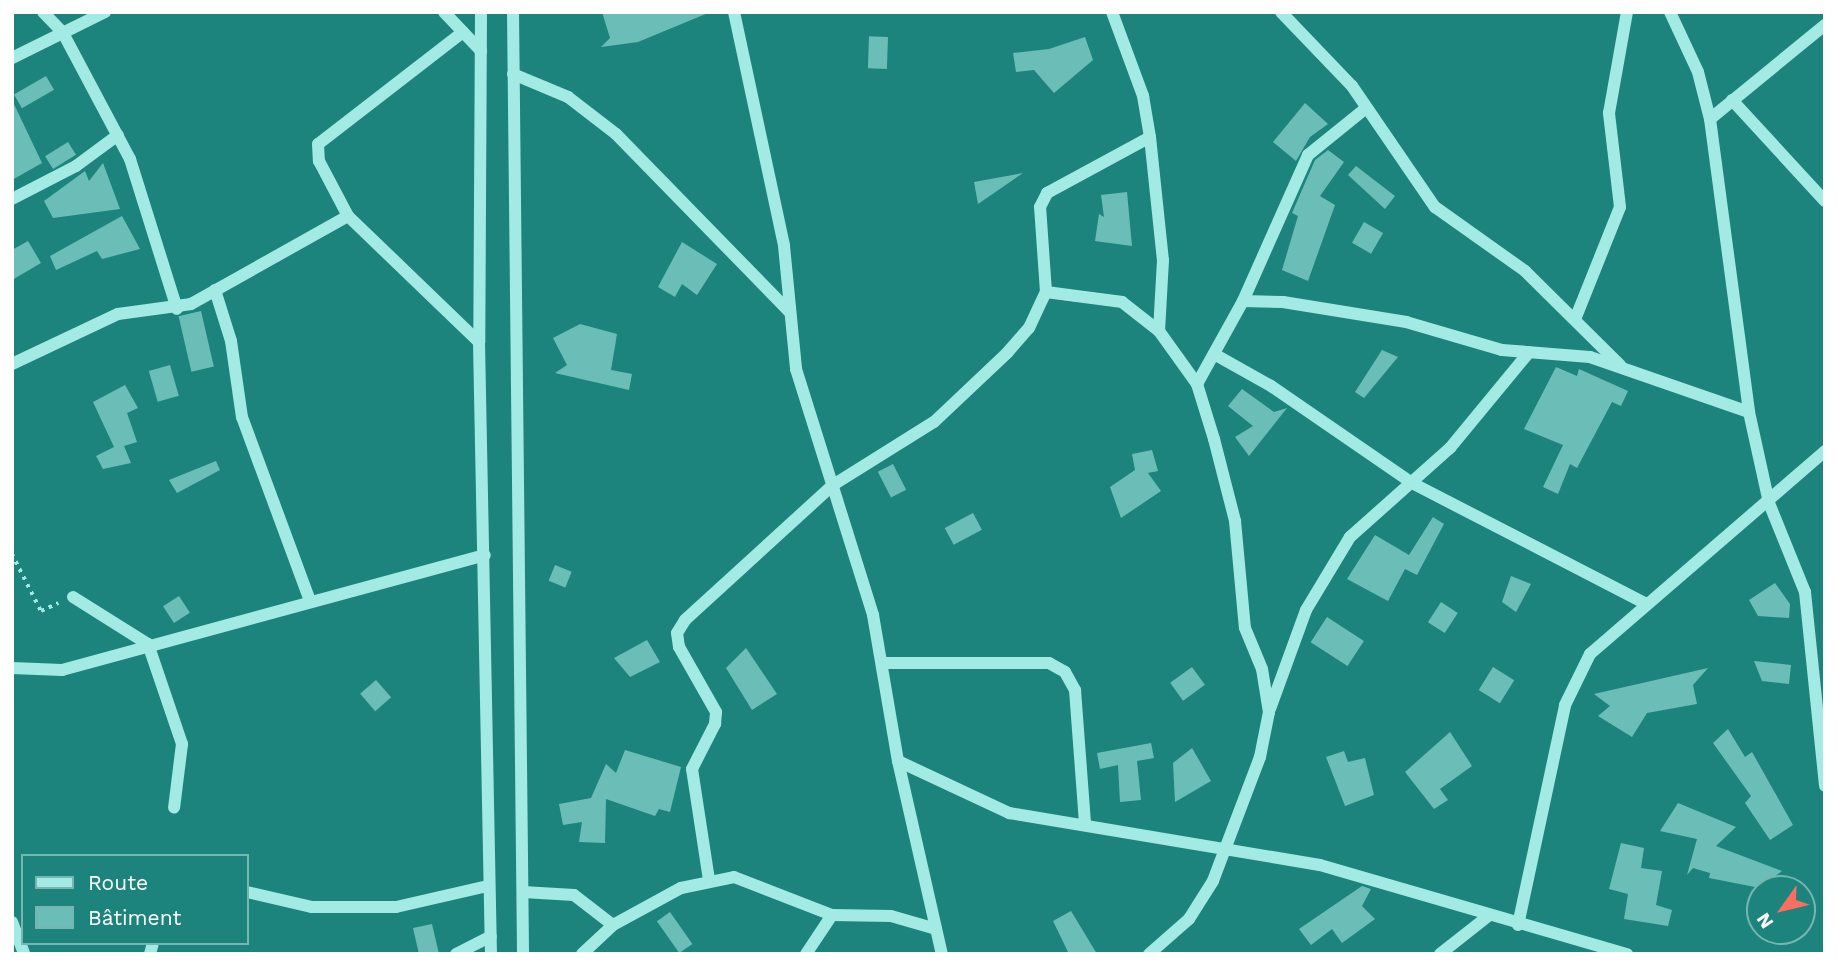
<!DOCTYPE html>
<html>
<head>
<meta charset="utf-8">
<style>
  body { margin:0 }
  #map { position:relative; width:1837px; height:966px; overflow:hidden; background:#1d847d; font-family:"Work Sans",sans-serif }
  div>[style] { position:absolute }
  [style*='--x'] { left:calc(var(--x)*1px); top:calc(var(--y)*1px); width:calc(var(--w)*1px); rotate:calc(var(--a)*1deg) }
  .building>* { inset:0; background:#6bbeb8; transform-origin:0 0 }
  .path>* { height:3.5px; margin-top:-1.75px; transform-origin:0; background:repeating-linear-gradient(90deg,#a4eae4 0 3.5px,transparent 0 8.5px) }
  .minor>* { height:12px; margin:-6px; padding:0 6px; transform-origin:6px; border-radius:6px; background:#a4eae4 }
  span { translate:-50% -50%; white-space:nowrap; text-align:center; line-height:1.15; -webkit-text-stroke:7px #1d847d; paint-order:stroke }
  .frame { position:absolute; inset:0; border:14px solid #fff; pointer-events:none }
  .legend { position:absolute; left:21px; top:854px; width:228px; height:91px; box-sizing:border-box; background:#1d847d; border:2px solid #77b5b1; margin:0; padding:9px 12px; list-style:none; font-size:21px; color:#fff }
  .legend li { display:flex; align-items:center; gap:14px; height:35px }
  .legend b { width:35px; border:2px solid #77b5b1 }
  .north { position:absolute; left:1746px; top:875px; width:70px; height:70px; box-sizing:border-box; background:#1d847d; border:2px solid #77b5b1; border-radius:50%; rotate:236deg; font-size:19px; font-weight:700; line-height:28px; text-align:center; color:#fff }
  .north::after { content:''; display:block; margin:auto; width:24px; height:32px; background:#fa6e62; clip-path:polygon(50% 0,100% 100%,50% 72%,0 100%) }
</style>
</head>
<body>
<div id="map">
  <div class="building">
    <i style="clip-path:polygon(602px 12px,708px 12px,708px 13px,638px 42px,601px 47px,610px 38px)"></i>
    <i style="left:888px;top:37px;width:32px;height:19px;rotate:92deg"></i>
    <i style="clip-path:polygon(1085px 37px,1093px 60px,1054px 93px,1034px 70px,1016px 72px,1013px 53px,1049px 49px)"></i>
    <i style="left:46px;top:76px;width:16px;height:37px;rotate:60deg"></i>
    <i style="clip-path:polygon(12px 100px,42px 163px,12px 180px)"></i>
    <i style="clip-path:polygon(1305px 103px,1328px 124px,1310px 137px,1296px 161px,1273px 142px)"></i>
    <i style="left:68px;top:142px;width:15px;height:27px;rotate:58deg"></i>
    <i style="clip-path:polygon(1328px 150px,1344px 162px,1320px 196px,1335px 205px,1308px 281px,1282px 270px,1298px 216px,1292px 213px,1315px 160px)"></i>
    <i style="clip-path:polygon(103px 163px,120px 209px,53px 218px,44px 201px,85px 171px,89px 181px)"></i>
    <i style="clip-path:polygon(1356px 166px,1395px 196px,1385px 209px,1348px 175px)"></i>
    <i style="clip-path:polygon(1023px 173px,978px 204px,974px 182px)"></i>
    <i style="clip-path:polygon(1127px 192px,1132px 246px,1095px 241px,1099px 214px,1104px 217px,1101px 195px)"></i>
    <i style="clip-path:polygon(122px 216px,140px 249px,102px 259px,97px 251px,56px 270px,50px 256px)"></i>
    <i style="left:1364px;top:222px;width:22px;height:24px;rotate:30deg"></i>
    <i style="clip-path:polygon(28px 241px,41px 263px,12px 280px,12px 250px)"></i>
    <i style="clip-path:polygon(682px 242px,717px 264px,697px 295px,682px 284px,675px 297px,658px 287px)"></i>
    <i style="left:201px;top:311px;width:57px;height:23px;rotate:77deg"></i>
    <i style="clip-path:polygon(580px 324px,617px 334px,611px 370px,632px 374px,629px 390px,555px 373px,567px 365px,553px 338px)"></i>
    <i style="clip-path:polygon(1382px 350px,1398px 357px,1364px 398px,1355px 392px)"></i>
    <i style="left:170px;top:365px;width:32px;height:22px;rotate:74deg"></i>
    <i style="clip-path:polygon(1556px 367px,1577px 376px,1579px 369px,1628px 391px,1621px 406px,1612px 402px,1577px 468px,1570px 464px,1558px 494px,1543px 487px,1563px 445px,1524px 429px)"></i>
    <i style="clip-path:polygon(125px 385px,138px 408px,127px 413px,137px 442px,124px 446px,131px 463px,103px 469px,96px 456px,114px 447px,93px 402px)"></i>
    <i style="clip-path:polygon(1242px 389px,1274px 412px,1287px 408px,1249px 456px,1235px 437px,1253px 426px,1228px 406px)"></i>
    <i style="clip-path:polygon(1152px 450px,1158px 471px,1148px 473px,1161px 491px,1121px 518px,1110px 487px,1135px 470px,1132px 454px)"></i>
    <i style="clip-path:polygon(216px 461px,220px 470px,177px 493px,169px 480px)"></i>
    <i style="left:893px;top:464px;width:29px;height:17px;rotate:63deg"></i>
    <i style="left:973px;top:513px;width:19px;height:32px;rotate:62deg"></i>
    <i style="clip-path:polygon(1433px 517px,1444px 524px,1417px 575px,1405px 569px,1388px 601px,1347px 579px,1375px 535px,1409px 555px)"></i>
    <i style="left:555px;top:565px;width:18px;height:17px;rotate:22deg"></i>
    <i style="clip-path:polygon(1511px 576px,1531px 584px,1516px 612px,1502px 602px)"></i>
    <i style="clip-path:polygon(1775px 583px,1790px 604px,1789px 618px,1758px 616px,1749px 600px)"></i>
    <i style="left:179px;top:596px;width:20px;height:19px;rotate:57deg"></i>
    <i style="left:1441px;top:602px;width:20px;height:24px;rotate:33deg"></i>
    <i style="left:1327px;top:617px;width:44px;height:30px;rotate:33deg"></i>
    <i style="clip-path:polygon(647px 640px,660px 662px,630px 677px,614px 658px)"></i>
    <i style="clip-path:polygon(746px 648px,777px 694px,752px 710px,726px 668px)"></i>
    <i style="clip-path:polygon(1754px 661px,1791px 665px,1789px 684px,1762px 681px)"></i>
    <i style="left:1192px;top:667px;width:22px;height:27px;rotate:54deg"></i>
    <i style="left:1493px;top:667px;width:25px;height:27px;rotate:32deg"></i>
    <i style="clip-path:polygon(1708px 668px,1693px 685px,1697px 704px,1647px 713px,1632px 737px,1598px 716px,1610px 706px,1594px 694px)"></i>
    <i style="left:376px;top:680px;width:23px;height:21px;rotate:49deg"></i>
    <i style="clip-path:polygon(1728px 729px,1745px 757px,1752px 752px,1793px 825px,1770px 840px,1745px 803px,1751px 796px,1713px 743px)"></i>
    <i style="clip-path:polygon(1450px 732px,1472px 766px,1440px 789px,1448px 800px,1434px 809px,1405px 772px)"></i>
    <i style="clip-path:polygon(1151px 743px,1154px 758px,1137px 761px,1141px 800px,1120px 802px,1118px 765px,1100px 769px,1097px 753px)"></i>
    <i style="clip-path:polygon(1192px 748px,1211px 781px,1175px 802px,1173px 763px)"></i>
    <i style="clip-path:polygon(625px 750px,681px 767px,670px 812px,659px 809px,655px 816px,606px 799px,605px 843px,579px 842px,582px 822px,563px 825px,559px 804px,591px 798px,606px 764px,616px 773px)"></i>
    <i style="clip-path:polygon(1344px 751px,1348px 762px,1365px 758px,1374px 795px,1345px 806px,1326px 757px)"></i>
    <i style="clip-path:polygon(1678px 803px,1736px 827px,1716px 846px,1782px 871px,1760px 888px,1709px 878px,1710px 873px,1693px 868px,1687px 875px,1697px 839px,1660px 831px)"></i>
    <i style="clip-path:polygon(1621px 843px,1644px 848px,1641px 868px,1662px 871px,1656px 905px,1672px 910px,1668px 926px,1624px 919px,1628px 894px,1609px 889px)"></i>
    <i style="clip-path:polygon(1362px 886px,1371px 889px,1362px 906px,1375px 919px,1342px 943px,1332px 929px,1311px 945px,1299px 929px)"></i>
    <i style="clip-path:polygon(1071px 911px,1097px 954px,1069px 954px,1053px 921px)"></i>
    <i style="left:670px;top:912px;width:39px;height:16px;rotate:55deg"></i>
    <i style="clip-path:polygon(432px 924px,439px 954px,419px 954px,413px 928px)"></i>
  </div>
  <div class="path">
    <i style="--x:12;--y:554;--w:64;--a:63"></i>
    <i style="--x:41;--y:611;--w:19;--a:-25"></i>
  </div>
  <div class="minor">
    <i style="--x:43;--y:12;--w:29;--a:46"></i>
    <i style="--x:63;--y:33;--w:143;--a:62"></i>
    <i style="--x:130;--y:159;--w:157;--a:72.6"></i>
    <i style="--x:444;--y:12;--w:54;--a:46.5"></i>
    <i style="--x:481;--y:12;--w:330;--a:90.3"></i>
    <i style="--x:479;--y:342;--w:612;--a:88.88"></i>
    <i style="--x:513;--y:12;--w:942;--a:89.39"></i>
    <i style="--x:734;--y:12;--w:239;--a:77.9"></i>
    <i style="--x:784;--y:246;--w:124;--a:84.4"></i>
    <i style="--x:796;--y:369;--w:258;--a:72.6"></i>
    <i style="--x:873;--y:615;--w:148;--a:80.3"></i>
    <i style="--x:898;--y:761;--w:198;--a:77.2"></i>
    <i style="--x:1112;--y:12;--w:90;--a:69.7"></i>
    <i style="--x:1143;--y:96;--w:42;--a:80.3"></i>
    <i style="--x:1150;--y:137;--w:124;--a:84"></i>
    <i style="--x:1163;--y:260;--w:71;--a:93.2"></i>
    <i style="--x:1159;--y:331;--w:65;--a:54.4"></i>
    <i style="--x:1197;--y:384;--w:58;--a:72.8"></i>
    <i style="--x:1214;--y:439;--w:85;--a:75.6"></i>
    <i style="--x:1235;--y:521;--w:107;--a:84.7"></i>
    <i style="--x:1245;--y:628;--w:44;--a:67.5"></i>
    <i style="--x:1262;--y:669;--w:44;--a:80.8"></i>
    <i style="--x:1269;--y:712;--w:46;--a:101.3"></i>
    <i style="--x:1260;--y:757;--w:133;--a:110.8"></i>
    <i style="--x:1213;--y:881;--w:45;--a:122.3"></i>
    <i style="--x:1189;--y:919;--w:53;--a:138.8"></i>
    <i style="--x:1281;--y:12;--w:103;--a:46.2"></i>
    <i style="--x:1352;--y:86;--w:147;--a:55.6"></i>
    <i style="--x:1435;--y:207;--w:110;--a:35.4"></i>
    <i style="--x:1525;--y:271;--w:134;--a:44.7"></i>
    <i style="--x:1670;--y:12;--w:66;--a:65"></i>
    <i style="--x:1698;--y:72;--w:49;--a:75.7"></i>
    <i style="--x:1710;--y:119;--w:296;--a:82.4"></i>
    <i style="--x:1749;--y:412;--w:93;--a:77.6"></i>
    <i style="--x:1769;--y:503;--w:96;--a:68"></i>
    <i style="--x:1805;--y:592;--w:195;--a:84.1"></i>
    <i style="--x:463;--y:32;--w:183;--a:142.3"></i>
    <i style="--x:318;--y:144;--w:17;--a:87"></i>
    <i style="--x:319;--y:161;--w:62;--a:62.2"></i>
    <i style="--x:348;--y:216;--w:182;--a:43.9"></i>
    <i style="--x:12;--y:58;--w:104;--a:-26.3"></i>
    <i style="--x:513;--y:74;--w:60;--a:22.7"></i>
    <i style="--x:568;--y:97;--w:61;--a:37.6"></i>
    <i style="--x:616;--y:134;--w:249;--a:45.7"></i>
    <i style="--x:1732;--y:100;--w:137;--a:47.4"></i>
    <i style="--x:1710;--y:119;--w:149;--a:-39.3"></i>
    <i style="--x:12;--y:199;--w:72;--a:-27.3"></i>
    <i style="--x:76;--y:166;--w:52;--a:-36.4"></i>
    <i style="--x:215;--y:290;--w:53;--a:72.6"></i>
    <i style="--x:231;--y:341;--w:77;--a:81.8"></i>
    <i style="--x:242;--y:417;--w:196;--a:69.7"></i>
    <i style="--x:1046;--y:292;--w:77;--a:7.5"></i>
    <i style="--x:1122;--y:302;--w:47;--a:38.1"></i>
    <i style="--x:1243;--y:301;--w:160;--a:-66"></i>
    <i style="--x:1308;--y:155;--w:75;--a:-39"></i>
    <i style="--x:1576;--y:317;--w:118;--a:-68.2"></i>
    <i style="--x:1620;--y:207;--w:95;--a:-96.7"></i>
    <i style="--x:1609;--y:113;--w:103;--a:-79.9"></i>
    <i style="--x:1214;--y:354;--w:65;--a:29.3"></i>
    <i style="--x:1271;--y:386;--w:171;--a:34.5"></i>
    <i style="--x:1412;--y:483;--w:263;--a:27.3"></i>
    <i style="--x:12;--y:364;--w:117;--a:-25.3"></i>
    <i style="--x:118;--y:314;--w:74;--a:-7.8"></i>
    <i style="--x:191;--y:304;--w:180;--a:-29.3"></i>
    <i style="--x:1197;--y:384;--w:95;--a:-61"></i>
    <i style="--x:1243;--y:301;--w:40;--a:1.4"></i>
    <i style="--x:1283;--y:302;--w:125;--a:9.2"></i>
    <i style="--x:1406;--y:322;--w:100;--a:16.3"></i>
    <i style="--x:1502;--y:350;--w:88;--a:4.5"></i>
    <i style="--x:1590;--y:357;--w:168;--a:19.1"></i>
    <i style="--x:73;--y:597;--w:89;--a:32.1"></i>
    <i style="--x:148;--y:644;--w:106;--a:71.2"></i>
    <i style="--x:182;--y:744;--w:64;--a:97.1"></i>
    <i style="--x:884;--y:663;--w:165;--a:0"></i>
    <i style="--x:1049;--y:663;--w:18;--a:29"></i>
    <i style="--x:1065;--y:672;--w:21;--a:61"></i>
    <i style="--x:1075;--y:690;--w:134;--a:85.7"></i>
    <i style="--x:12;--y:668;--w:50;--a:2.3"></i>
    <i style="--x:62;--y:670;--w:438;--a:-15.2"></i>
    <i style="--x:1270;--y:709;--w:105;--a:-70"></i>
    <i style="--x:1306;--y:610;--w:85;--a:-58.9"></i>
    <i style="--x:1350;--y:537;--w:134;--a:-41.7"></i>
    <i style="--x:1450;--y:448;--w:124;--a:-50.5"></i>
    <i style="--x:898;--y:761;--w:123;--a:25.1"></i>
    <i style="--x:1009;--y:813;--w:315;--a:9.5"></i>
    <i style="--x:1320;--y:865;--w:320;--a:16.2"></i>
    <i style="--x:709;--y:880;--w:112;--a:-98.7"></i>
    <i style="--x:692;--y:769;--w:51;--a:-62.9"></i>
    <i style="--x:715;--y:724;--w:12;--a:-85"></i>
    <i style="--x:716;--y:712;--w:75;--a:-119.6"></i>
    <i style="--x:679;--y:647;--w:14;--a:-98"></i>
    <i style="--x:677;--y:633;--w:15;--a:-58"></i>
    <i style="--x:685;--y:620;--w:200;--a:-42.4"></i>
    <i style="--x:833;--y:485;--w:119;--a:-32"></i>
    <i style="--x:934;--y:422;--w:100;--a:-43.4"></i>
    <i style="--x:1007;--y:353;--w:33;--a:-49"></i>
    <i style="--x:1029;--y:328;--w:40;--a:-65"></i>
    <i style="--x:1046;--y:292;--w:85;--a:-94"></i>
    <i style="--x:1040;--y:207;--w:16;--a:-63"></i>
    <i style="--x:1047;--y:193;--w:117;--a:-28.5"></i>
    <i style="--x:247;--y:892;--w:67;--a:13"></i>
    <i style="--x:312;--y:907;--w:84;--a:0"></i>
    <i style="--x:396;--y:907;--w:94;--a:-12.9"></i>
    <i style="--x:523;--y:892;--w:51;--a:3.4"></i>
    <i style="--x:574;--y:895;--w:49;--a:37.6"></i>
    <i style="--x:613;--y:925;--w:77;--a:-28.6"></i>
    <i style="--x:681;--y:888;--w:54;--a:-11.7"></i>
    <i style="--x:734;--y:877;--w:105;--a:21.2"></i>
    <i style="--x:832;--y:915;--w:59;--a:1"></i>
    <i style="--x:891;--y:916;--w:47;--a:16.1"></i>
    <i style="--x:12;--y:922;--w:34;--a:69"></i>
    <i style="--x:1518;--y:925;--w:225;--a:-77.9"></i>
    <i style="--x:1565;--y:705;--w:57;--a:-63.9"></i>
    <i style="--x:1590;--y:654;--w:311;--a:-40.8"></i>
    <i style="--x:150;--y:954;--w:11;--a:-75"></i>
    <i style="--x:456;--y:954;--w:39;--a:-27"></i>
    <i style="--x:582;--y:954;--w:42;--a:-43.1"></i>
    <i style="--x:806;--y:954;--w:47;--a:-56.3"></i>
    <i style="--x:1440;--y:954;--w:60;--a:-38.2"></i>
  </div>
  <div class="frame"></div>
  <ul class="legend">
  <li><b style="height:9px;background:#a4eae4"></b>Route</li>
  <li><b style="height:19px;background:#6bbeb8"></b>Bâtiment</li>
  </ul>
  <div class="north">N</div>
</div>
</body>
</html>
